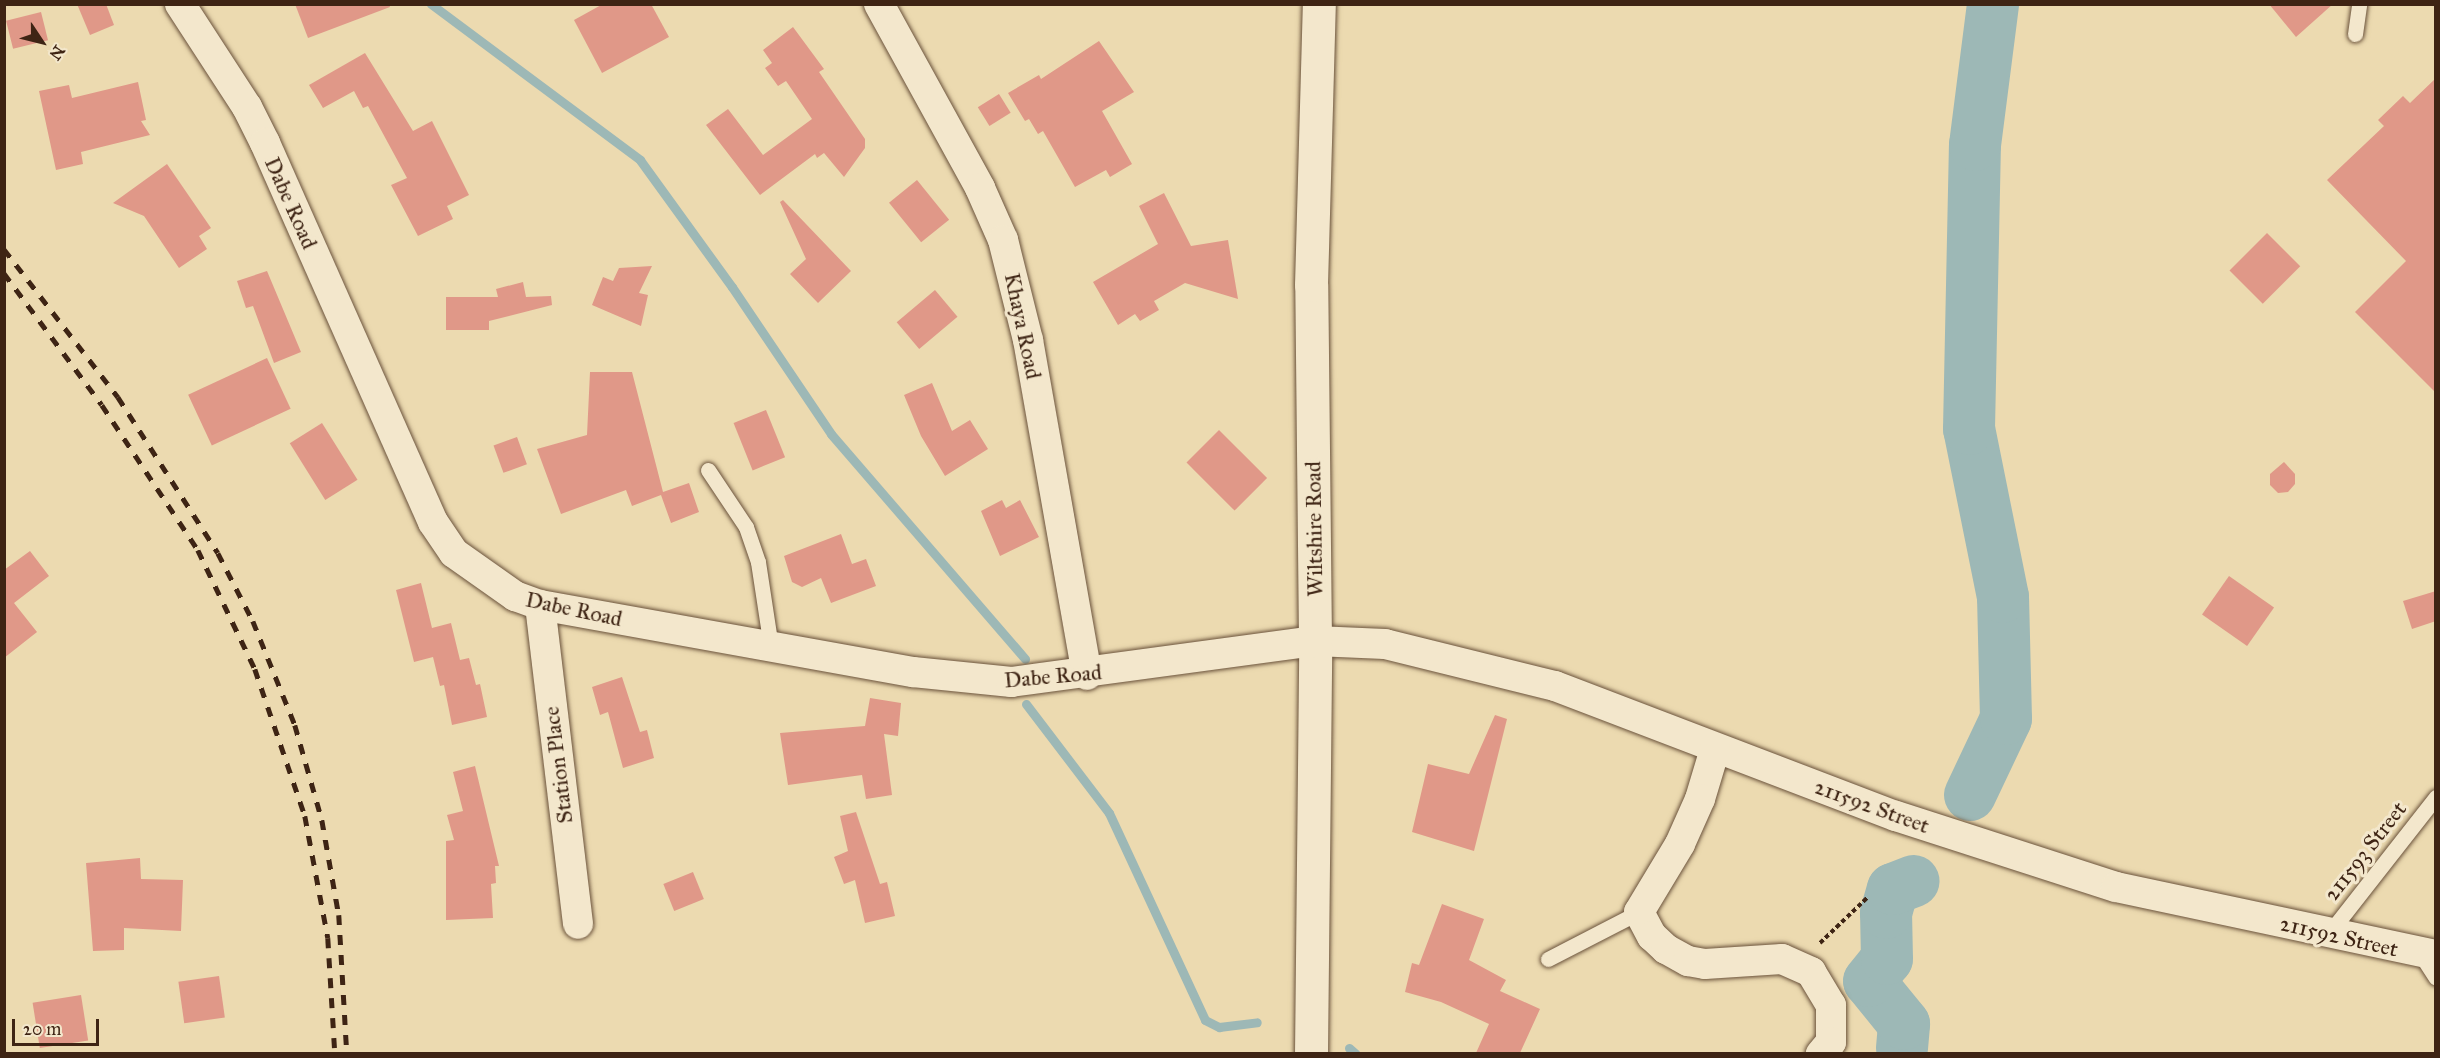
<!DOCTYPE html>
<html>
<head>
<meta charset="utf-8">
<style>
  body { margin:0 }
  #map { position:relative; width:2440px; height:1058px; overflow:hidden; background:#ecdab0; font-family:"IM FELL Great Primer",serif }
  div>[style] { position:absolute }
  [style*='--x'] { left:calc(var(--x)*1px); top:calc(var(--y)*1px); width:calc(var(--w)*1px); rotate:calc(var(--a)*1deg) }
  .stream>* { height:9px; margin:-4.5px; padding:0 4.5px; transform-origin:4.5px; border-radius:4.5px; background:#9db8b6 }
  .river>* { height:52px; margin:-26px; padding:0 26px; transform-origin:26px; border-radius:26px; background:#9db8b6 }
  .building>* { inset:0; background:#e09888; transform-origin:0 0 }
  .path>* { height:4px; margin-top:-2px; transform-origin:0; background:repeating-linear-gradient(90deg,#3e2414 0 4.5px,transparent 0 7.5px) }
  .roads { filter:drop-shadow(0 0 2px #6a523b) drop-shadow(0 0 2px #6a523b) }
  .service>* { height:15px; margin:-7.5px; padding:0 7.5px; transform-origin:7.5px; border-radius:7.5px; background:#f3e7cc }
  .minor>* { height:30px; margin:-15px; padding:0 15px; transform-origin:15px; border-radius:15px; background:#f3e7cc }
  .tertiary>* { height:33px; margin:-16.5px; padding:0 16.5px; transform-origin:16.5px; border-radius:16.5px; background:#f3e7cc }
  .rail>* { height:4.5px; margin-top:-2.25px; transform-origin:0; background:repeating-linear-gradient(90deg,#3e2414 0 10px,transparent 0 20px) }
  span { translate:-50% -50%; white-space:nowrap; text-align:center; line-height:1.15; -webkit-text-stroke:6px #f3e7cc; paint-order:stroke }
  .street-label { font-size:22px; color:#3e2414 }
  .frame { position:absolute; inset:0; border:6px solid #3e2414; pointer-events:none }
  .north { position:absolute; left:12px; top:12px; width:60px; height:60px; -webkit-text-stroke:4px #f3e7cc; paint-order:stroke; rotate:125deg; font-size:16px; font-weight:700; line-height:24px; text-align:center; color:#3e2414 }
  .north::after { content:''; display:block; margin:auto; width:21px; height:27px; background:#3e2414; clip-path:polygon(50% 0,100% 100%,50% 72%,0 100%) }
  .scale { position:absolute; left:12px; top:1019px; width:87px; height:27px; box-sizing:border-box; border:3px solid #3e2414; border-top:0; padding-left:8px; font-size:18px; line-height:21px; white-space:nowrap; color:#3e2414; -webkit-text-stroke:4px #f3e7cc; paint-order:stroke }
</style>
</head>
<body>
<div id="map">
  <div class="stream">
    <i style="--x:431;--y:4;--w:261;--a:36.7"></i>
    <i style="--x:640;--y:160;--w:157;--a:54.1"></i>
    <i style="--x:732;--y:287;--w:177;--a:56"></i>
    <i style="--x:831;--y:434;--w:297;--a:49.2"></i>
    <i style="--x:1026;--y:704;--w:137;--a:52.7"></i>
    <i style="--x:1109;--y:813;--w:228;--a:65.1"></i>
    <i style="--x:1205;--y:1020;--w:16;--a:27"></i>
    <i style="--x:1219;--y:1027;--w:38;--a:-7"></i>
    <i style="--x:1349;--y:1048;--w:9;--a:41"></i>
  </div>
  <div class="river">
    <i style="--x:1970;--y:795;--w:84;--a:-64.7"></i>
    <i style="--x:2006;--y:719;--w:122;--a:-91.4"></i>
    <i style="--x:2003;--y:597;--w:171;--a:-101.4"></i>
    <i style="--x:1969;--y:429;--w:284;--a:-88.8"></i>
    <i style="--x:1975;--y:145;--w:142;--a:-82.7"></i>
    <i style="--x:1902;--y:1048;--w:24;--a:-85"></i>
    <i style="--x:1904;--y:1024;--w:55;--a:-129.1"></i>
    <i style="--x:1869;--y:981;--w:28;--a:-51"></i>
    <i style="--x:1887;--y:959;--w:46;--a:-91.2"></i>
    <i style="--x:1886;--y:913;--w:25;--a:-74"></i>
    <i style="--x:1893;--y:889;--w:22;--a:-21"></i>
  </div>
  <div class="building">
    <i style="clip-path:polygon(77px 4px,106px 4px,114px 25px,90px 35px)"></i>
    <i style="clip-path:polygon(295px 4px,389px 4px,390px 7px,308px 38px)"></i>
    <i style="clip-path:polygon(603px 4px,651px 4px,669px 37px,602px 73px,574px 20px)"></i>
    <i style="clip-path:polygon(2269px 4px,2333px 4px,2296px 37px)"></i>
    <i style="left:41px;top:12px;width:29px;height:36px;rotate:76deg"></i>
    <i style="clip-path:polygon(793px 27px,824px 69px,819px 72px,865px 139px,865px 148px,844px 177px,824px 153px,817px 158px,815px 154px,760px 195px,706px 125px,728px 109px,763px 155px,812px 119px,786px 81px,778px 86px,765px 68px,772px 63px,763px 50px)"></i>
    <i style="clip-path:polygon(1099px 41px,1134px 92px,1102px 111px,1132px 164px,1110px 177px,1106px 170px,1075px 187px,1043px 131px,1038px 134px,1029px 119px,1025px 121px,1008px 93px,1039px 75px,1041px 79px)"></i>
    <i style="clip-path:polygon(365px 53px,413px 131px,432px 121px,469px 195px,447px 206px,453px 219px,418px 236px,391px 185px,407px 178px,368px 106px,363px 108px,354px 91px,323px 108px,309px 85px)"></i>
    <i style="clip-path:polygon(2436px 78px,2436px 393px,2355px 312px,2406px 261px,2327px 180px,2384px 126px,2378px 120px,2403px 96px,2410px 103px)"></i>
    <i style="clip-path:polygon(138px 82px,146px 120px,141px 121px,150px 135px,81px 152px,83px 164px,56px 170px,39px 91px,69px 85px,72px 98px)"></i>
    <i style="left:999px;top:94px;width:22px;height:25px;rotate:58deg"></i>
    <i style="clip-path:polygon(167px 164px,211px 228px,199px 236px,207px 249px,179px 268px,144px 216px,113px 203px)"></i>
    <i style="left:917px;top:180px;width:51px;height:36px;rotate:51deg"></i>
    <i style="clip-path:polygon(1164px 193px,1191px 246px,1228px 240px,1238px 299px,1185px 283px,1154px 301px,1159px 310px,1140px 321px,1135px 314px,1118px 325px,1093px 282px,1158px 244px,1139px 206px)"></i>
    <i style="clip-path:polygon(783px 200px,851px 271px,818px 303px,790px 274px,806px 259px,780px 202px)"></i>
    <i style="left:2267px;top:233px;width:47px;height:53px;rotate:45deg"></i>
    <i style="clip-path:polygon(652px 266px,639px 293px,648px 295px,641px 326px,592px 305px,603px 277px,613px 281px,619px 268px)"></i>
    <i style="clip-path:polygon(267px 271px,301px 352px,274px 363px,253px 306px,246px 308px,237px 281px)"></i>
    <i style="clip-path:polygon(523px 282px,526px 297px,551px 296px,552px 305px,489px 321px,489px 330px,446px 330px,446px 297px,498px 297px,496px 289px)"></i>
    <i style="left:935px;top:290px;width:35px;height:50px;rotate:50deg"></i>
    <i style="left:267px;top:358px;width:56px;height:87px;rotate:65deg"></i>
    <i style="clip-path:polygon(590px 372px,632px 372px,663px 492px,689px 483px,699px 512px,671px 523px,661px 495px,632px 506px,626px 490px,561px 514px,537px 449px,587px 435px)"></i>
    <i style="clip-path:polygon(932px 383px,952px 431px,970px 420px,988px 449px,945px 476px,921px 436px,904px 395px)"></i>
    <i style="left:766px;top:410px;width:51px;height:35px;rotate:68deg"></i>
    <i style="left:322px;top:423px;width:67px;height:38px;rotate:58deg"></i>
    <i style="left:1219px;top:430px;width:68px;height:46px;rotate:45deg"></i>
    <i style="left:517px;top:437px;width:29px;height:25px;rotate:70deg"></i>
    <i style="clip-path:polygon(2284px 462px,2295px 474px,2295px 484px,2288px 492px,2278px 493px,2270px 485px,2270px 474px)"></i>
    <i style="clip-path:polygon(1002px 500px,1006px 508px,1020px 500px,1039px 537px,1000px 556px,981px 511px)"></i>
    <i style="clip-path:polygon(841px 534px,852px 564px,866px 559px,876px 586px,831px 603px,821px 578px,802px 587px,792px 582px,784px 556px)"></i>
    <i style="clip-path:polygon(30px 551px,49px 576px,14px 603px,37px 632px,4px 658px,4px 570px)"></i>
    <i style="left:2229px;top:576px;width:55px;height:47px;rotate:35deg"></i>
    <i style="clip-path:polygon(421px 583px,432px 628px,451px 623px,460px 660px,469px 658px,476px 685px,480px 684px,487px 717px,452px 725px,444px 685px,440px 686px,433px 657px,414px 662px,396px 590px)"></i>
    <i style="clip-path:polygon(2436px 591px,2436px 621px,2412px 629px,2403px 601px)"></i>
    <i style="clip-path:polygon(622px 677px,640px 732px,647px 730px,654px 758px,623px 768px,608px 712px,600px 715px,592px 687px)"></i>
    <i style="clip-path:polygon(870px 698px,901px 703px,898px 736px,884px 734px,892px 795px,866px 799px,862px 775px,788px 785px,780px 733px,865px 726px)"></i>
    <i style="clip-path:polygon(1495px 715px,1507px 719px,1474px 851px,1412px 832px,1428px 764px,1469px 774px)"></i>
    <i style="clip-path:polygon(475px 766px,499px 866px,495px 866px,496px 883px,491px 884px,493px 918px,446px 920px,446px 841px,454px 840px,447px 815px,463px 811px,453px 772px)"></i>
    <i style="clip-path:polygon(856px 812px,880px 884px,887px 882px,895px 916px,865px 923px,855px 880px,844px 884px,834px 857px,848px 851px,840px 816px)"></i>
    <i style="clip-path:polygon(140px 858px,141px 879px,183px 880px,181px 931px,124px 928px,124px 950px,93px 951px,86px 863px)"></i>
    <i style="left:693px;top:872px;width:29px;height:32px;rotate:68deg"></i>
    <i style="clip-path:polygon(1442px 904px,1484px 919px,1469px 960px,1506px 980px,1500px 991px,1540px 1009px,1520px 1053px,1476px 1053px,1489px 1024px,1441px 1002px,1405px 992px,1412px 963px,1419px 965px)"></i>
    <i style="left:219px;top:976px;width:42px;height:41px;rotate:82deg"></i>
    <i style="left:81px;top:995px;width:46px;height:49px;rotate:81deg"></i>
  </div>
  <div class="path">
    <i style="--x:1820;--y:943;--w:65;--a:-43.8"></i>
  </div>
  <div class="roads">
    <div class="service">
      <i style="--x:2355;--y:34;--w:30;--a:-82"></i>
      <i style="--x:708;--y:470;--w:69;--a:56.3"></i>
      <i style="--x:746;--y:527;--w:37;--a:71"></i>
      <i style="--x:758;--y:562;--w:86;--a:81.3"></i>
      <i style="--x:2330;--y:932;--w:172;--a:-51.9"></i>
      <i style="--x:2421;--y:955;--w:27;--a:57"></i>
      <i style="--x:1548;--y:959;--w:102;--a:-27.3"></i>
    </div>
    <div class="minor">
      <i style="--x:180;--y:4;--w:123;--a:57"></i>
      <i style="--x:247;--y:107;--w:40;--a:63.4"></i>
      <i style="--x:265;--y:143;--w:415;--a:66.1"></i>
      <i style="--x:433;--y:522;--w:37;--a:56"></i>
      <i style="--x:454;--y:553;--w:75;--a:35.2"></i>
      <i style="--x:515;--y:596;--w:27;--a:20"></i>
      <i style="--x:540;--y:605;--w:379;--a:10.2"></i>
      <i style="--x:913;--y:672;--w:99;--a:5.8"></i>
      <i style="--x:1011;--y:682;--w:307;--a:-7.7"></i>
      <i style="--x:1315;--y:641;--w:70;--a:2.5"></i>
      <i style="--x:1385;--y:644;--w:175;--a:13.9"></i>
      <i style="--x:1555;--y:686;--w:365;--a:20.9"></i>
      <i style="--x:1896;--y:816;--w:231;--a:17.9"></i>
      <i style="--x:2116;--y:887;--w:327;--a:12"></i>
      <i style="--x:879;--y:4;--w:210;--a:61.2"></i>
      <i style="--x:980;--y:188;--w:57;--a:66.1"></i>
      <i style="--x:1003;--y:240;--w:103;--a:76"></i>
      <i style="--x:1028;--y:340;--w:340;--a:80"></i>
      <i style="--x:540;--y:605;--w:321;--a:83.2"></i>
      <i style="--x:1715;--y:749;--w:52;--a:106.7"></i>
      <i style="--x:1700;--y:799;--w:49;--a:114"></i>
      <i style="--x:1680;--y:844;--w:79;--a:121.1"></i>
      <i style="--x:1639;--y:912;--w:27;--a:62"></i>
      <i style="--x:1652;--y:936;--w:19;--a:43"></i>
      <i style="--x:1666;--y:949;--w:25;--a:29"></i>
      <i style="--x:1688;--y:961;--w:17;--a:10"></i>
      <i style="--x:1705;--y:964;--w:77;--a:-3.7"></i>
      <i style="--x:1782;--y:959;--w:32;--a:24"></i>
      <i style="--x:1811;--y:972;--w:39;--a:59"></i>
      <i style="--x:1831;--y:1005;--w:37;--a:90"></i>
      <i style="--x:1831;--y:1042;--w:16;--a:130"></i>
    </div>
    <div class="tertiary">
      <i style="--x:1311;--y:1054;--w:413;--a:-89.4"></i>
      <i style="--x:1315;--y:641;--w:356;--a:-90.6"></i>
      <i style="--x:1311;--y:285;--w:281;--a:-88.4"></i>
    </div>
  </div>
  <div class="rail">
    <i style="--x:4;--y:249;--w:187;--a:52.4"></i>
    <i style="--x:118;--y:397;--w:185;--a:57.3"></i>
    <i style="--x:218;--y:553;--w:76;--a:62.8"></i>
    <i style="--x:253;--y:621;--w:112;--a:68"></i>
    <i style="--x:295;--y:725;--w:99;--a:74.1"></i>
    <i style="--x:322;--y:820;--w:97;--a:79.9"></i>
    <i style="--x:339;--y:915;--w:139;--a:86.7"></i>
    <i style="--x:4;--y:273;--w:164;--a:53.4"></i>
    <i style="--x:102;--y:405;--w:174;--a:56.5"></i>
    <i style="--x:198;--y:550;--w:132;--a:64.4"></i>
    <i style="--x:255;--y:669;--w:155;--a:71.2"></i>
    <i style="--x:305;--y:816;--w:124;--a:79.3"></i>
    <i style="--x:328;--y:938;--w:116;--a:86.5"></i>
  </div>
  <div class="street-label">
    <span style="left:291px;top:203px;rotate:66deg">Dabe Road</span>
    <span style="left:1023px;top:326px;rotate:78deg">Khaya Road</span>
    <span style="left:1314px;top:529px;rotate:-91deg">Wiltshire Road</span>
    <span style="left:574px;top:609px;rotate:12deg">Dabe Road</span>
    <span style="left:1053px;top:676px;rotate:-5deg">Dabe Road</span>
    <span style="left:558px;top:765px;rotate:-97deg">Station Place</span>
    <span style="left:1872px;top:806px;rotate:20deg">211592 Street</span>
    <span style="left:2365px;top:851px;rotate:-52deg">211593 Street</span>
    <span style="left:2339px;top:936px;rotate:13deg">211592 Street</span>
  </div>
  <div class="frame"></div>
  <div class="north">N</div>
  <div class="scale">20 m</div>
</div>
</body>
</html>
